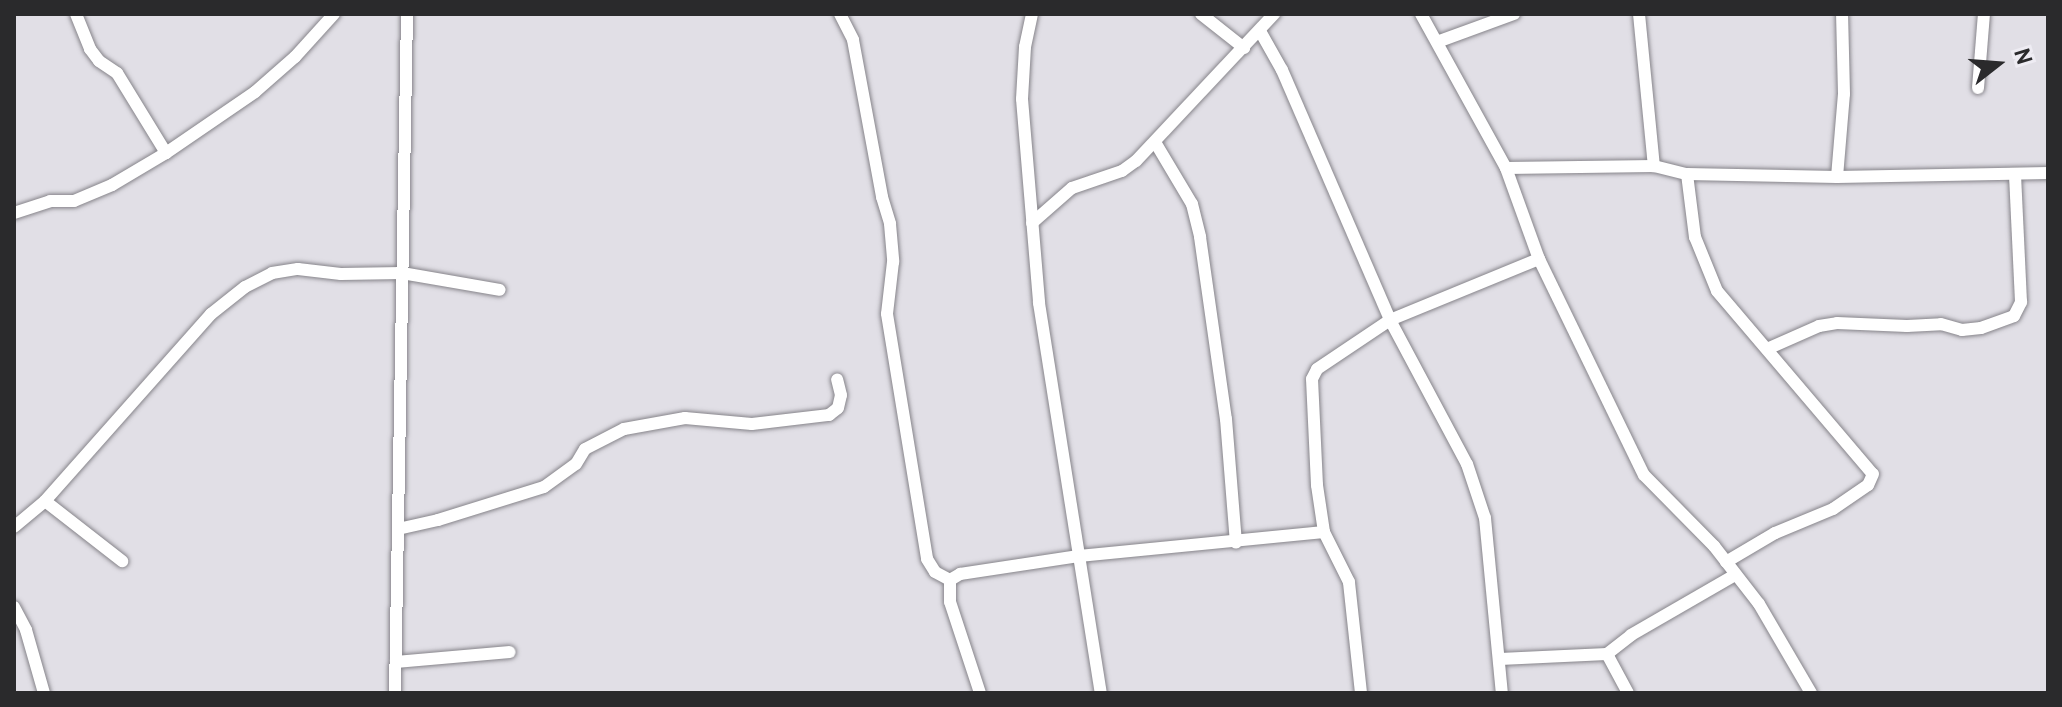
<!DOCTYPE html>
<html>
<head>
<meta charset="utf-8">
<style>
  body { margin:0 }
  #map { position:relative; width:2062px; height:707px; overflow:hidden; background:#e1dfe6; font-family:Overpass,sans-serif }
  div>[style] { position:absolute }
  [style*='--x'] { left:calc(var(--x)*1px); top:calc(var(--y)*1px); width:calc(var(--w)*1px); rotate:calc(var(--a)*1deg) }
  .roads { filter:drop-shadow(0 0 2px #86848a) drop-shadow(0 0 2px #86848a) }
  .street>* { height:12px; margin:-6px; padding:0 6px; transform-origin:6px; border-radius:6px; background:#fff }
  span { translate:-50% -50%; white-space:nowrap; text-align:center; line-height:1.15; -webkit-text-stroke:8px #eeecf3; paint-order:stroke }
  .frame { position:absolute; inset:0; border:16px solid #2a2a2c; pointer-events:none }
  .north { position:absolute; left:1958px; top:24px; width:80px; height:80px; -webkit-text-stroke:6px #eeecf3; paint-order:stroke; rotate:73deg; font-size:22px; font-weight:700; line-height:32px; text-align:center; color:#2a2a2c }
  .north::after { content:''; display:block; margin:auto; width:28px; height:36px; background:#2a2a2c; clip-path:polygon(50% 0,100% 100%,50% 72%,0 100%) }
</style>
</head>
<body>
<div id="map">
  <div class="roads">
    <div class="street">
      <i style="--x:76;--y:14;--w:38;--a:68"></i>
      <i style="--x:90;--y:49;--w:15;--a:53"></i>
      <i style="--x:99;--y:61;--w:22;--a:34"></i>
      <i style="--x:117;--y:73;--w:94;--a:58.5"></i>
      <i style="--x:840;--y:14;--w:29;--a:63"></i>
      <i style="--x:853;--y:40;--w:160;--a:79.5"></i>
      <i style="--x:882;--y:197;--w:28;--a:73"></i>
      <i style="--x:890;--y:224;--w:38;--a:85"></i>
      <i style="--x:893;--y:262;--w:52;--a:96.6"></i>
      <i style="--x:887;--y:314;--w:248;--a:80.7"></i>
      <i style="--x:927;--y:559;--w:15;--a:58"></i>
      <i style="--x:935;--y:572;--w:17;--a:28"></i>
      <i style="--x:1032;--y:14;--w:34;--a:102"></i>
      <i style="--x:1025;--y:47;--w:52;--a:93.3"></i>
      <i style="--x:1022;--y:99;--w:205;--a:85.2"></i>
      <i style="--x:1039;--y:303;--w:395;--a:81"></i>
      <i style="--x:1201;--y:14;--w:55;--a:38.3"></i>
      <i style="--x:1421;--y:14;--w:176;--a:61.1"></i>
      <i style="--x:1506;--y:168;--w:97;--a:70.1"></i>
      <i style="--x:1539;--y:259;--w:240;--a:64.1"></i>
      <i style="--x:1644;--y:475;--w:100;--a:45.4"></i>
      <i style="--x:1714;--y:546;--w:73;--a:52.2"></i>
      <i style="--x:1759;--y:604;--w:103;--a:59.7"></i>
      <i style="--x:1639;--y:14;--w:153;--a:84.4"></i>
      <i style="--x:1260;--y:31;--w:45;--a:60.6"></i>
      <i style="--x:1282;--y:70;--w:272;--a:66.6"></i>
      <i style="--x:1390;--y:320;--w:163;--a:61.9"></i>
      <i style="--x:1467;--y:464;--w:57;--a:71.6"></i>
      <i style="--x:1485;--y:518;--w:176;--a:84.5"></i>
      <i style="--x:1437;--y:42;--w:82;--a:-20"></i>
      <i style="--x:1978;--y:88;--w:74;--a:-85.4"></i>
      <i style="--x:1155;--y:142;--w:72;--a:59.2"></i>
      <i style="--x:1192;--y:204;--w:34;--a:76"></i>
      <i style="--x:1200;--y:237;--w:184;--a:81.9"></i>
      <i style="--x:1226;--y:419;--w:124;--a:85.4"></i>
      <i style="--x:1506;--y:168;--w:148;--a:-0.8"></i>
      <i style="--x:1654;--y:166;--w:34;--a:14"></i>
      <i style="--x:1687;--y:174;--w:150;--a:1.1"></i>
      <i style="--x:1837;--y:177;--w:211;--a:-1.1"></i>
      <i style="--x:1687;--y:174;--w:64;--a:82.8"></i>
      <i style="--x:1695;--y:237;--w:58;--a:67.8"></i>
      <i style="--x:1717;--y:291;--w:240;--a:49.6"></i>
      <i style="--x:1873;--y:474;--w:12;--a:114"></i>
      <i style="--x:1868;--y:485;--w:42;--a:145.6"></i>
      <i style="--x:1833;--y:509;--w:63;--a:157.5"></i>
      <i style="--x:1775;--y:533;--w:57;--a:149.4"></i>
      <i style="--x:1837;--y:177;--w:83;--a:-85.2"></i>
      <i style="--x:1844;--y:94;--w:80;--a:-91.4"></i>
      <i style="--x:14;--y:213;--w:38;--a:-18"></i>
      <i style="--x:50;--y:201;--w:24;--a:0"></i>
      <i style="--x:74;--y:201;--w:41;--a:-22.8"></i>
      <i style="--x:112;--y:185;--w:63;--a:-30.7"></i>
      <i style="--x:166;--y:153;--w:108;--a:-34.4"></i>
      <i style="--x:255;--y:92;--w:53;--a:-41.2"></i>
      <i style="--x:295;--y:57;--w:58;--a:-47.8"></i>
      <i style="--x:1032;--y:223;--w:53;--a:-41.2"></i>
      <i style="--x:1072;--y:188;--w:53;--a:-18.8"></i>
      <i style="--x:1122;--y:171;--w:17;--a:-36"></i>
      <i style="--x:1136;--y:161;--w:202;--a:-46.8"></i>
      <i style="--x:1767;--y:349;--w:57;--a:-23.9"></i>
      <i style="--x:1819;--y:326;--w:18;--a:-9"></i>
      <i style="--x:1837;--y:323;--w:70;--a:2.5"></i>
      <i style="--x:1907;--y:326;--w:34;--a:-3"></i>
      <i style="--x:1941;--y:324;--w:22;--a:16"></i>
      <i style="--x:1962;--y:330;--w:19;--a:-6"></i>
      <i style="--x:1981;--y:328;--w:35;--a:-20"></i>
      <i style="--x:2014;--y:316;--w:16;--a:-63"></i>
      <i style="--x:2021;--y:302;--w:127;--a:-92.7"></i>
      <i style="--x:45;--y:501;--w:98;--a:37.9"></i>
      <i style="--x:14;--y:527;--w:40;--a:-40"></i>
      <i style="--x:45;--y:501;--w:250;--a:-48.4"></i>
      <i style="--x:211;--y:314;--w:43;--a:-38.5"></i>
      <i style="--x:245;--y:287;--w:30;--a:-27"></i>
      <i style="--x:272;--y:273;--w:26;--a:-9"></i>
      <i style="--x:298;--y:269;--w:43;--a:6.6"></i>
      <i style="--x:341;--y:274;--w:61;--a:-0.9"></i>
      <i style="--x:402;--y:273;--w:99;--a:9.8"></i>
      <i style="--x:398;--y:529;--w:41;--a:-12.7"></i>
      <i style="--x:438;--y:520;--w:111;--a:-17.3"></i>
      <i style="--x:544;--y:487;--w:39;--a:-36"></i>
      <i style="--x:576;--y:464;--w:17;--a:-59"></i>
      <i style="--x:585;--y:449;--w:44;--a:-27.1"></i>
      <i style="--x:624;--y:429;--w:62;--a:-10.2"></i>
      <i style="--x:685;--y:418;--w:67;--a:5.1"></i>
      <i style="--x:752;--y:424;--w:78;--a:-6.7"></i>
      <i style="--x:829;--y:415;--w:11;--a:-38"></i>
      <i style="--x:838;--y:408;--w:13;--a:-77"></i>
      <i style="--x:841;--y:395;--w:16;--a:-104"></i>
      <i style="--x:14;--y:607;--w:26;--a:62"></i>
      <i style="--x:26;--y:630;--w:66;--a:74.1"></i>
      <i style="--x:1607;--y:654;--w:44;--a:61.7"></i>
      <i style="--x:1500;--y:659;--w:107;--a:-2.7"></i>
      <i style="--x:1607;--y:654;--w:31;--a:-38"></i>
      <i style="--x:1631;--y:635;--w:120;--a:-30"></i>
      <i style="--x:396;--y:662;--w:114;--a:-5"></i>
      <i style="--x:395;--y:693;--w:679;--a:-88.99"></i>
      <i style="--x:980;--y:693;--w:96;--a:-108.2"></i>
      <i style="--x:950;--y:602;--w:22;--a:-90"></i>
      <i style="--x:950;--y:580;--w:12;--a:-31"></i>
      <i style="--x:960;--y:574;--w:120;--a:-8.6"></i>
      <i style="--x:1079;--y:556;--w:246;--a:-5.6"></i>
      <i style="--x:1361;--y:693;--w:112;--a:-96.2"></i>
      <i style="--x:1349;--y:582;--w:56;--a:-116.6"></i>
      <i style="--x:1324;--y:532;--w:48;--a:-98.5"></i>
      <i style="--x:1317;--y:485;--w:106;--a:-92.7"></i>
      <i style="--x:1312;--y:379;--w:11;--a:-63"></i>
      <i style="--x:1317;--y:369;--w:88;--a:-33.9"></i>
      <i style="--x:1390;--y:320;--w:161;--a:-22.3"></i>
    </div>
  </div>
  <div class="frame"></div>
  <div class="north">N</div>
</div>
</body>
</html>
